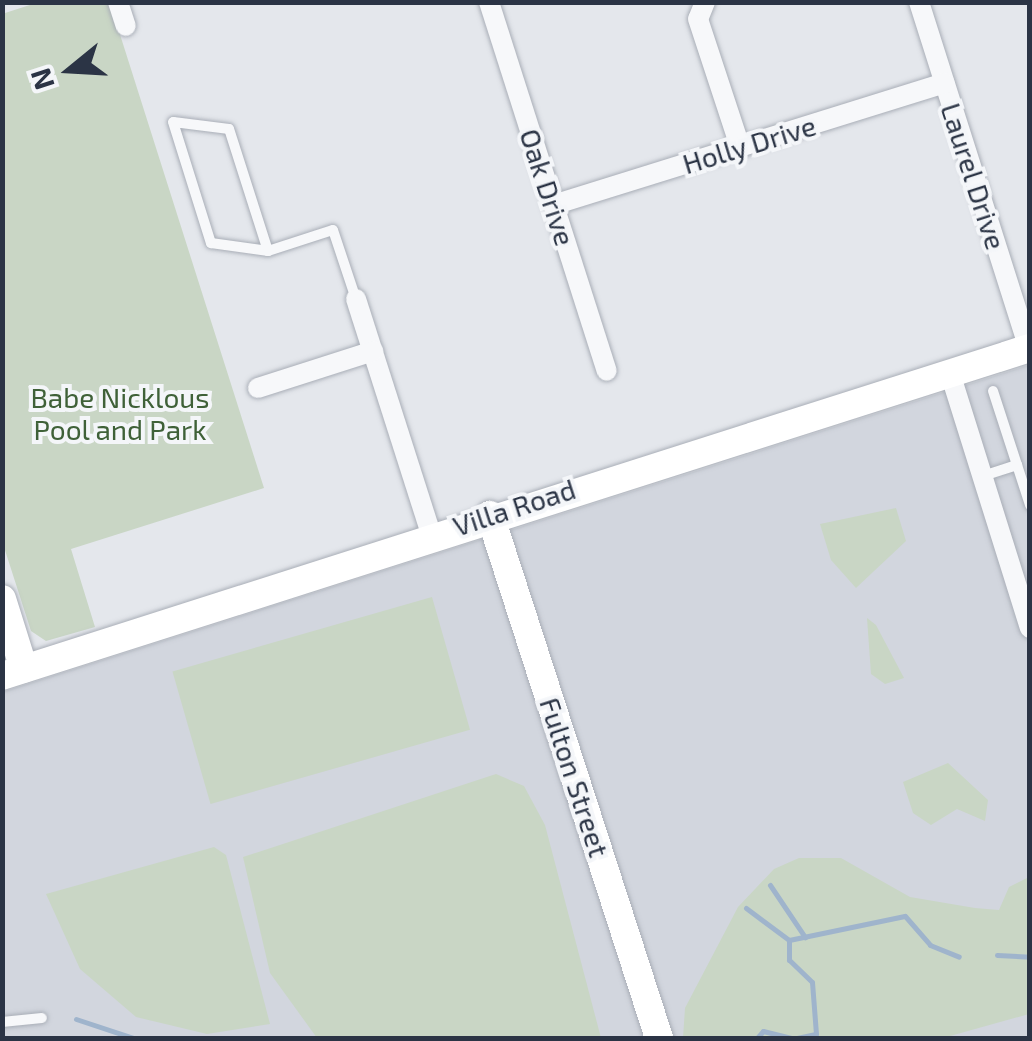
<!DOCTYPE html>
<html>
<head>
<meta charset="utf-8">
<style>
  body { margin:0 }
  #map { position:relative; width:1032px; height:1041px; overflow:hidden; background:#e4e7ec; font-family:"Exo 2",sans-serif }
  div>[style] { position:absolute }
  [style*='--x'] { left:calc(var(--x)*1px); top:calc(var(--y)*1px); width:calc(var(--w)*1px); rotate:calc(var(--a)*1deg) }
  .built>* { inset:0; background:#d2d6de }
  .green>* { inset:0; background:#c9d6c5; transform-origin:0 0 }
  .stream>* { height:5px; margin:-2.5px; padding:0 2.5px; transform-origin:2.5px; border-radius:2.5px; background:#9fb4cc }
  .roads { filter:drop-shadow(0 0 2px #a9aeb7) drop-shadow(0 0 2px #a9aeb7) }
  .lane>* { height:10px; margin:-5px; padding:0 5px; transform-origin:5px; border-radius:5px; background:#f7f8fa }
  .street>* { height:20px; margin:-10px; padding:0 10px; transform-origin:10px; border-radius:10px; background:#f7f8fa }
  .secondary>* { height:28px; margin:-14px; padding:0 14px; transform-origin:14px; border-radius:14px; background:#fff }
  span { translate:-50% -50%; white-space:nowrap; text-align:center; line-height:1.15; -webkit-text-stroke:8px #f4f6f9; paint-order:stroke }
  .street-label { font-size:28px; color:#2b3445 }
  .park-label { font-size:28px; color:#3f6138 }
  .frame { position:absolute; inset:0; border:5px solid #2b3445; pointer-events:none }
  .north { position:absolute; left:20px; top:20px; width:100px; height:100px; -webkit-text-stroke:8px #f4f6f9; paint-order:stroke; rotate:252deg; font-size:28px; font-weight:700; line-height:40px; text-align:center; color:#2b3445 }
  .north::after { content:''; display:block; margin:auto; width:35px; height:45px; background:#2b3445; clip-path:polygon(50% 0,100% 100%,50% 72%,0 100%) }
</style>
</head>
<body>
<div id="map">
  <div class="built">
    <i style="clip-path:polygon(1029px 365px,1029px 1038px,3px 1038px,2px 692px)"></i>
  </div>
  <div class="green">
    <i style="clip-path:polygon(36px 3px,110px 3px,264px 488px,71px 549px,95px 627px,46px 641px,31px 631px,3px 544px,2px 14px)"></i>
    <i style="clip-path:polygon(896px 508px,906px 541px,856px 588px,831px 560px,820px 524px)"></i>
    <i style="left:432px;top:597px;width:138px;height:270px;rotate:74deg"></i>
    <i style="clip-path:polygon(867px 618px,876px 625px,904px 678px,885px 684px,871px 674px)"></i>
    <i style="clip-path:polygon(948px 763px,988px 800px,985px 821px,957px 809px,931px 825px,913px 813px,903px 782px)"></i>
    <i style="clip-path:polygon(496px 774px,524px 786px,545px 825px,601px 1038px,317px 1038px,270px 973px,243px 857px)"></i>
    <i style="clip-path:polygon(214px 847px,226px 855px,270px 1024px,207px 1034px,136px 1017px,80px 969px,46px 894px)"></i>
    <i style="clip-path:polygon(799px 858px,841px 858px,910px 897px,975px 908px,999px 910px,1009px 887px,1029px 877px,1029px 1014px,943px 1038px,683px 1038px,685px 1008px,738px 907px,774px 869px)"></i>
  </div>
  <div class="stream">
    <i style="--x:770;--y:885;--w:63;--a:56.1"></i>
    <i style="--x:746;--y:908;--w:54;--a:36.7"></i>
    <i style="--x:997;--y:955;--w:33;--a:3"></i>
    <i style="--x:76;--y:1019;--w:60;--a:18.4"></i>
    <i style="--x:757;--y:1038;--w:9;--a:-49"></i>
    <i style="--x:763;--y:1031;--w:30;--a:14"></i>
    <i style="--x:797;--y:1038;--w:19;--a:-12"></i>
    <i style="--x:816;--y:1034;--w:52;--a:-94.4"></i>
    <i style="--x:812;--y:982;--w:32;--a:-136"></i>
    <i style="--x:789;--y:960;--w:20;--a:-90"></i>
    <i style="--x:789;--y:940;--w:118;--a:-11.7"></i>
    <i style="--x:905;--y:916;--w:38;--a:49"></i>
    <i style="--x:930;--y:945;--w:31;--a:22"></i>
  </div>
  <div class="roads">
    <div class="lane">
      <i style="--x:268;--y:251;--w:128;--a:-107.7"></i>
      <i style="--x:229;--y:129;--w:56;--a:-172.9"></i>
      <i style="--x:173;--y:122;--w:127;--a:72.6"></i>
      <i style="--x:211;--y:243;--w:58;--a:8"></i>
      <i style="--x:268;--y:251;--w:68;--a:-17.9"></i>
      <i style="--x:333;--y:230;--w:73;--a:71.6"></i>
      <i style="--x:993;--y:391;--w:120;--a:72"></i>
      <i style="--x:983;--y:476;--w:36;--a:-18"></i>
      <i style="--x:2;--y:1022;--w:40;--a:-5.7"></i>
    </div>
    <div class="street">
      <i style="--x:118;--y:2;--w:25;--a:72"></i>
      <i style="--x:489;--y:2;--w:387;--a:72.3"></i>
      <i style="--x:705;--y:2;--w:18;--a:112"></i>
      <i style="--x:698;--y:19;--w:135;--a:71.8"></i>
      <i style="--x:919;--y:2;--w:364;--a:72.4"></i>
      <i style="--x:553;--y:205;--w:410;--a:-17.3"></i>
      <i style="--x:356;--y:299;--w:247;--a:72.3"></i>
      <i style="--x:950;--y:373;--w:267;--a:72.6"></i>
      <i style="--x:258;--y:388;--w:121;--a:-17.8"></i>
    </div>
    <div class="secondary">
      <i style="--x:490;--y:515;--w:550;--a:72.09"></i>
      <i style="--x:2;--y:599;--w:73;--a:72.6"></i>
      <i style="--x:2;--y:676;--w:1079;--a:-17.7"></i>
    </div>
  </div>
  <div class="street-label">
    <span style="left:749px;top:144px;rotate:-17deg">Holly Drive</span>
    <span style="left:974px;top:176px;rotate:72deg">Laurel Drive</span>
    <span style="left:548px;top:187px;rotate:72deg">Oak Drive</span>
    <span style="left:514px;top:507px;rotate:-18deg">Villa Road</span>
    <span style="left:575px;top:777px;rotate:72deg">Fulton Street</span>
  </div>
  <div class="park-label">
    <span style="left:120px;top:413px">Babe Nicklous<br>Pool and Park</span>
  </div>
  <div class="frame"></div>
  <div class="north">N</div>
</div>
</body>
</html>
